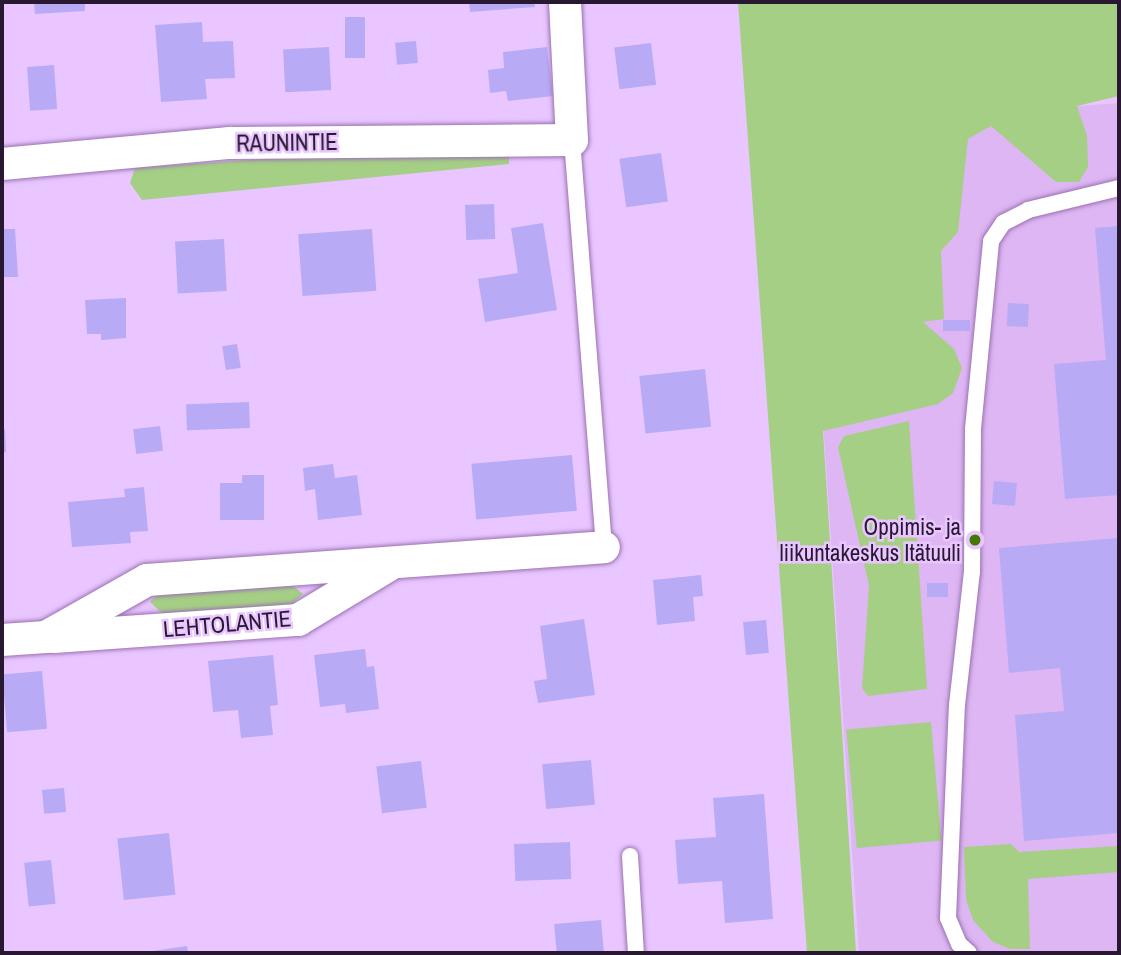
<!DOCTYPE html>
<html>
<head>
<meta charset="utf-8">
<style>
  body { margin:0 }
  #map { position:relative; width:1121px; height:955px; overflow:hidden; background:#e9c6ff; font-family:"Archivo Narrow",sans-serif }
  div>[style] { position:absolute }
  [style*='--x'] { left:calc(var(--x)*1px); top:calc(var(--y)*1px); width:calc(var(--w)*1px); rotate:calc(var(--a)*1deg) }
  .built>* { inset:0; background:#ddb6f3 }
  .green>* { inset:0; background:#a5cf85; transform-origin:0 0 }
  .building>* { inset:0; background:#b9aaf6; transform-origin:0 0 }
  .roads { filter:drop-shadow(0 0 2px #9b71b3) drop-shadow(0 0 2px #9b71b3) }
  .service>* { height:16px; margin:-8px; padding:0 8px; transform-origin:8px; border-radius:8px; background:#fff }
  .minor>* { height:32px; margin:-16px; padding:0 16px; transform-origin:16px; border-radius:16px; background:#fff }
  .dots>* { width:19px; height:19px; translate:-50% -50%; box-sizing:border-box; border:4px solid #e9c6ff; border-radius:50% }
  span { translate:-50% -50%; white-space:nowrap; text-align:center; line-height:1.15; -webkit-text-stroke:5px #e9c6ff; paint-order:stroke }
  .street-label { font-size:23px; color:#291832 }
  .poi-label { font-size:23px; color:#291832 }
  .right { translate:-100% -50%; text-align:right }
  .frame { position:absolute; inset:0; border:4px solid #291832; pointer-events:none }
</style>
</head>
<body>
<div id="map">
  <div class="built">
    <i style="clip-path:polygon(1119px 103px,1119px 953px,859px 953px,803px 127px)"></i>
  </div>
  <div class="green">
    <i style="clip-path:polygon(738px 2px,1119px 2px,1119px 96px,1077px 106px,1087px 136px,1088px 167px,1079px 182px,1056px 182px,991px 126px,968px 139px,958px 232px,941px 251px,944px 319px,923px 322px,954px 349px,962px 368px,953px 393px,938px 404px,823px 431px,856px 953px,807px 953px)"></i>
    <i style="clip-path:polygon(337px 154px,509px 154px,509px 164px,142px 200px,130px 183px,135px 168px)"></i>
    <i style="clip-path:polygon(909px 421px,927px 689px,868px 696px,862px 688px,869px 586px,838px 447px,844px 436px)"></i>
    <i style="clip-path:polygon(283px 578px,303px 594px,283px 611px,165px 616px,150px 602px,163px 589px)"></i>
    <i style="left:931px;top:722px;width:119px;height:85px;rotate:85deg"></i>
    <i style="clip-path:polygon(1011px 844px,1019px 852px,1119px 846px,1119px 872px,1028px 879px,1030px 949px,1010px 949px,993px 942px,973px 920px,966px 900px,964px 847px)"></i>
  </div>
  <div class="building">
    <i style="clip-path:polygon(34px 2px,85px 2px,85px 11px,35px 14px)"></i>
    <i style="clip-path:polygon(469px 2px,534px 2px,535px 7px,470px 12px)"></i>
    <i style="left:345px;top:17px;width:20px;height:41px"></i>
    <i style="clip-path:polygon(202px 22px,203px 42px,233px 41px,235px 78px,205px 79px,207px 99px,161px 102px,155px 25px)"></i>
    <i style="left:416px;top:41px;width:22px;height:21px;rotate:85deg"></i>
    <i style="left:651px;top:43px;width:42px;height:37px;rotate:83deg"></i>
    <i style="left:329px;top:47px;width:43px;height:46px;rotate:87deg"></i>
    <i style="clip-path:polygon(547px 47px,553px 96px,508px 101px,506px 91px,490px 93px,488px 70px,504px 68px,503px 52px)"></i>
    <i style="left:54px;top:65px;width:44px;height:27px;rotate:86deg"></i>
    <i style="left:661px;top:153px;width:49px;height:42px;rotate:82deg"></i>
    <i style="left:494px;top:204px;width:35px;height:29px;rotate:88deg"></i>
    <i style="clip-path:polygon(543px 223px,557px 310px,485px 322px,478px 279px,518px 273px,511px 228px)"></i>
    <i style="clip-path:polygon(1119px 226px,1119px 495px,1065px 499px,1054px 364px,1106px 360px,1095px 228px)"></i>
    <i style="clip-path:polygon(2px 229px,15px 229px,18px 277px,2px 277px)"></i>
    <i style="left:372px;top:229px;width:62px;height:74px;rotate:86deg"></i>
    <i style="left:224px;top:239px;width:52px;height:49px;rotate:87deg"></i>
    <i style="clip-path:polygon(126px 298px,126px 338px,101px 340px,101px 334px,87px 334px,85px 300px)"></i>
    <i style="left:1008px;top:303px;width:21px;height:23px;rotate:3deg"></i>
    <i style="left:970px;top:320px;width:11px;height:27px;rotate:90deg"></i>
    <i style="left:237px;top:344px;width:24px;height:15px;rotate:81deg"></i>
    <i style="left:705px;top:369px;width:58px;height:66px;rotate:84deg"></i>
    <i style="left:249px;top:402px;width:26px;height:63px;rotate:88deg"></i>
    <i style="left:160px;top:426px;width:25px;height:27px;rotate:83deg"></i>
    <i style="clip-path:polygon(5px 429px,6px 452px,2px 453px,2px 430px)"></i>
    <i style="left:572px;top:455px;width:56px;height:101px;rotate:85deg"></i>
    <i style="clip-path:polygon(333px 464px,335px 478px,357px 475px,362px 515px,318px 520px,315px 489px,305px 491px,303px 468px)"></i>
    <i style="clip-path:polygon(242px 475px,264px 475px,264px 520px,220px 520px,220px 483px,242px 483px)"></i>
    <i style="left:994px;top:481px;width:23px;height:23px;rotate:5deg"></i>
    <i style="clip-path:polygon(144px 487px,148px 531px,130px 532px,131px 543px,72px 547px,68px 502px,125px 497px,124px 489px)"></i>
    <i style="clip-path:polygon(1119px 538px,1119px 833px,1024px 841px,1015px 715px,1064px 711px,1060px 668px,1009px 673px,999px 548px)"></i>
    <i style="clip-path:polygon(701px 575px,703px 596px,693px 597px,695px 621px,657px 625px,653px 580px)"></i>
    <i style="left:927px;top:583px;width:21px;height:14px"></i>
    <i style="clip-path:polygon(584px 619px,595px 695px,538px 703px,534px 681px,547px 679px,540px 626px)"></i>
    <i style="left:766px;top:620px;width:33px;height:23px;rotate:85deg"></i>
    <i style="clip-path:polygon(365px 649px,367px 667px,374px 666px,379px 709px,346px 713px,345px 704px,320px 707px,314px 655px)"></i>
    <i style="clip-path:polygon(273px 655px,278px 705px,270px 706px,273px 735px,241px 738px,238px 710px,213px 712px,208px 661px)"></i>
    <i style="left:42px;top:671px;width:58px;height:40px;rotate:85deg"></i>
    <i style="left:591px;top:760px;width:45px;height:49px;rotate:85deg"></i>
    <i style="left:421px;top:761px;width:47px;height:45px;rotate:83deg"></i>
    <i style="left:64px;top:788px;width:24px;height:22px;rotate:85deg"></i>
    <i style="clip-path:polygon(764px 794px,773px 919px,725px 923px,722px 881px,678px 884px,675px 840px,716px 837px,713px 798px)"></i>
    <i style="left:169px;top:833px;width:62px;height:52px;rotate:84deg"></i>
    <i style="left:570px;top:842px;width:37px;height:56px;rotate:88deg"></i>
    <i style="left:51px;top:860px;width:44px;height:27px;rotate:84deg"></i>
    <i style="left:601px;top:920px;width:33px;height:47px;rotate:85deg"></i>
    <i style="clip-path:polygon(187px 946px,188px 953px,146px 953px,146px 952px)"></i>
  </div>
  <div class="roads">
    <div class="service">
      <i style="--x:572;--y:140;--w:408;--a:85.5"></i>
      <i style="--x:630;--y:856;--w:97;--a:86.5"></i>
      <i style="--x:969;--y:953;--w:13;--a:-138"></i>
      <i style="--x:959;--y:944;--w:28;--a:-113"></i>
      <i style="--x:948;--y:918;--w:213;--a:-87.6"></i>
      <i style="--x:957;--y:705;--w:134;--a:-83.6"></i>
      <i style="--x:972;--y:572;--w:143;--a:-89.6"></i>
      <i style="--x:973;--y:429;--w:189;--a:-84.5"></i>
      <i style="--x:991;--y:241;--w:22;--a:-56"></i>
      <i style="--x:1003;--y:223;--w:28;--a:-27"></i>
      <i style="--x:1028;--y:210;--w:94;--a:-13.6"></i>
    </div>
    <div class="minor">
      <i style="--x:2;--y:164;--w:229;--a:-5.3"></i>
      <i style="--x:230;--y:143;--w:342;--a:-0.5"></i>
      <i style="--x:572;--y:140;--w:138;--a:-92.9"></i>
      <i style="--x:54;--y:637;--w:245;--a:-4"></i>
      <i style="--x:298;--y:620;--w:106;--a:-31.1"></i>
      <i style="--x:2;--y:640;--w:44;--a:-3.9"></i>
      <i style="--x:46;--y:637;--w:116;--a:-29.4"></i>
      <i style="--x:147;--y:580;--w:458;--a:-4.1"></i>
    </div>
  </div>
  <div class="dots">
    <i style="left:975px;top:540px;background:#457801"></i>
  </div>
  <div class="street-label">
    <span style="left:287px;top:143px;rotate:-1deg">RAUNINTIE</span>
    <span style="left:227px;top:624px;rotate:-5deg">LEHTOLANTIE</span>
  </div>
  <div class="poi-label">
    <span class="right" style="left:961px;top:540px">Oppimis- ja<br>liikuntakeskus Itätuuli</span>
  </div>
  <div class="frame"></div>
</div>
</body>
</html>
